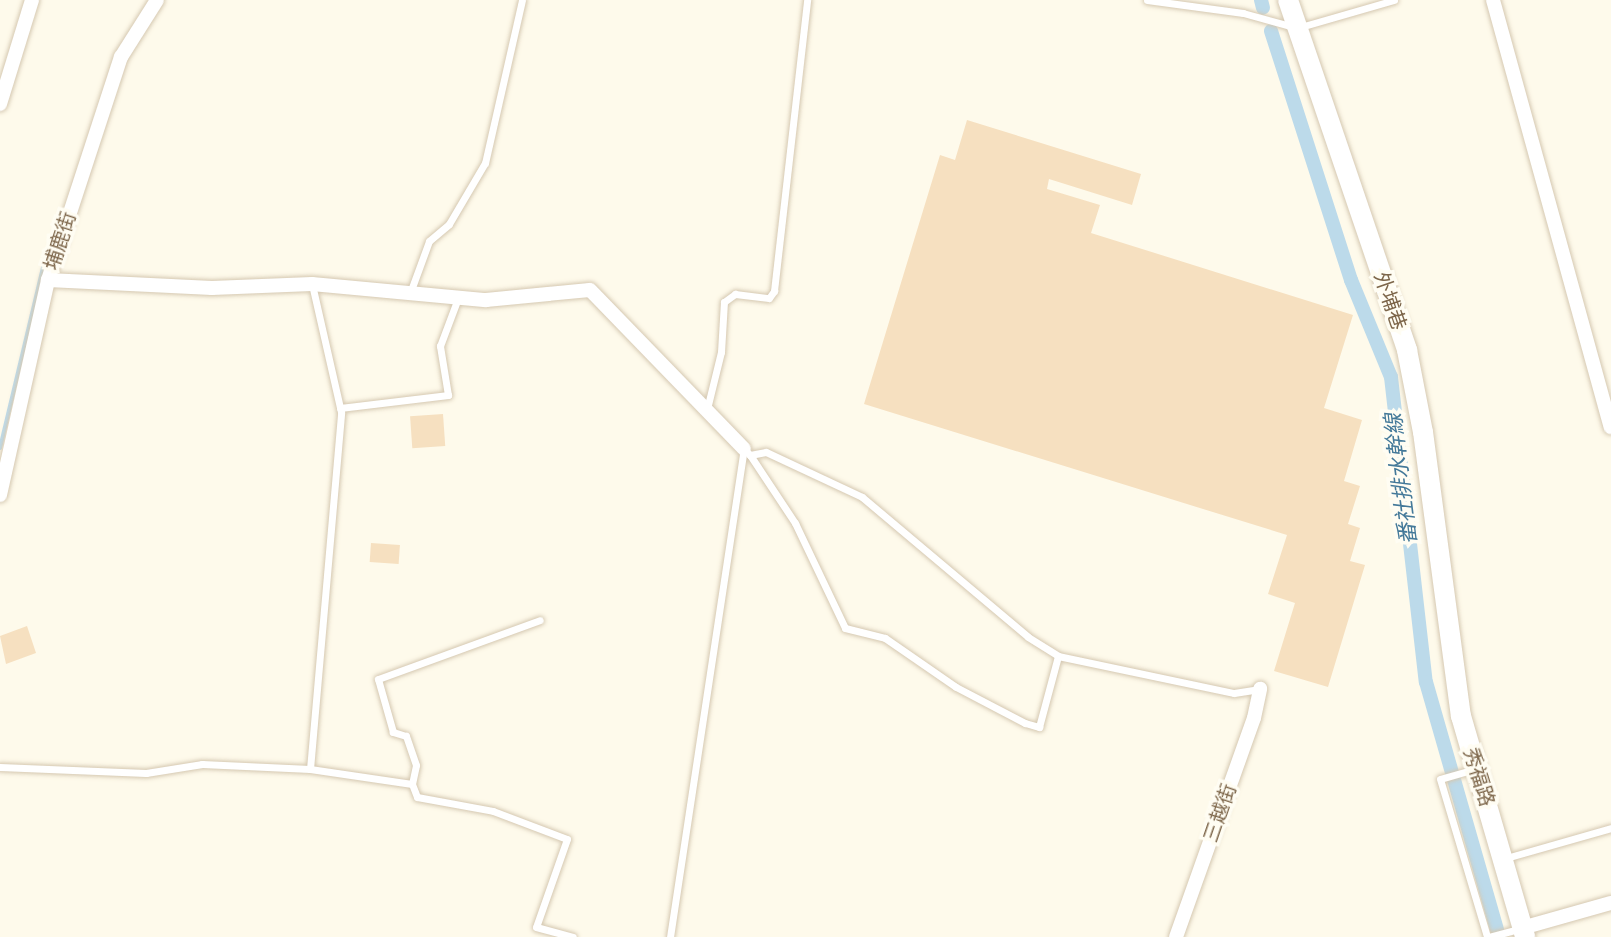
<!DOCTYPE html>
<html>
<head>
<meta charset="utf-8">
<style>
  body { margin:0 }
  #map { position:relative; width:1611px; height:937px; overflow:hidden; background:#fefaeb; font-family:"Nunito Sans","Noto Sans TC",sans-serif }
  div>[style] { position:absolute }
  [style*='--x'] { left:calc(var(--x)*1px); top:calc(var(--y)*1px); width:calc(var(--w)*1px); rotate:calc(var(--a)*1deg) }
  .stream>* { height:4px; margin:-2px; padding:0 2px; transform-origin:2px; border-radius:2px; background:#bcdaea }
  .canal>* { height:14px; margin:-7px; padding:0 7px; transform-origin:7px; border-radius:7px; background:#bcdaea }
  .building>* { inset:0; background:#f6e0c0; transform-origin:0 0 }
  .roads { filter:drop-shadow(0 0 2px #d5c8b1) drop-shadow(0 0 2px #d5c8b1) }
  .lane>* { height:7px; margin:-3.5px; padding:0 3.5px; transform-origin:3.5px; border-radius:3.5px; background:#fff }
  .street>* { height:14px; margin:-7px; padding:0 7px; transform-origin:7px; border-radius:7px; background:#fff }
  .secondary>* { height:20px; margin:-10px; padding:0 10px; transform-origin:10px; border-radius:10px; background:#fff }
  span { translate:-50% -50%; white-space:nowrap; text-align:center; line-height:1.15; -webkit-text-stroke:7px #fffdf3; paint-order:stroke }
  .street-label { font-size:20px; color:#7d664a }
  .water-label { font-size:22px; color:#447999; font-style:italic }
</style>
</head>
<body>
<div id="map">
  <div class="stream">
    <i style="--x:0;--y:448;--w:203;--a:-76.6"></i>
  </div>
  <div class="canal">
    <i style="--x:1261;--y:0;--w:8;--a:76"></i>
    <i style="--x:1271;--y:31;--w:262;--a:72.2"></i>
    <i style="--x:1351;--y:280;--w:105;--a:67.6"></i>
    <i style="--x:1391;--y:377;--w:307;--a:83.5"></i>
    <i style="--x:1426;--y:682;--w:265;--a:74"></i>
  </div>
  <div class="building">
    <i style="clip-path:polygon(967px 120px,1141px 174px,1132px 205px,1049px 179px,1047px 189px,1100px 205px,1091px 233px,1353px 315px,1324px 408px,1362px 420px,1344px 481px,1360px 486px,1348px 524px,1360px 528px,1350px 561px,1365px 565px,1328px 687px,1274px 671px,1295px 603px,1268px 594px,1287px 535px,864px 404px,940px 155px,955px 160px)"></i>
    <i style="left:443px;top:414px;width:32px;height:33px;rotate:86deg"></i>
    <i style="left:371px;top:543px;width:29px;height:19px;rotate:4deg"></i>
    <i style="clip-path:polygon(27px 626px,36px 653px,6px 664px,0 636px)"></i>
  </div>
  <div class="roads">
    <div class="lane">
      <i style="--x:1147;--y:0;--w:97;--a:7.7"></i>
      <i style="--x:1243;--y:13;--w:56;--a:15.5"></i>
      <i style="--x:1297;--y:28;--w:101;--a:-16.1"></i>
      <i style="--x:410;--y:293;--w:55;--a:-69.9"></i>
      <i style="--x:429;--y:241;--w:26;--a:-40"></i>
      <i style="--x:449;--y:224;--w:71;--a:-59.5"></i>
      <i style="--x:485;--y:163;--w:167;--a:-77.2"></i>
      <i style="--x:340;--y:408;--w:109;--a:-6.9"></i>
      <i style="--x:448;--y:395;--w:50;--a:-99.3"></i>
      <i style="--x:440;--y:346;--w:51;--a:-69.4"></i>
      <i style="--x:707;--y:409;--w:59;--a:-76.2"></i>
      <i style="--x:721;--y:352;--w:50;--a:-86.6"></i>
      <i style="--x:724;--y:302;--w:14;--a:-36"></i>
      <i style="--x:735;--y:294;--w:34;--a:7"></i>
      <i style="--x:769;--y:298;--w:9;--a:-54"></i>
      <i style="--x:774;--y:291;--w:293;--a:-83.5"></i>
      <i style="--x:750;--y:455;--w:82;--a:56.5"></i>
      <i style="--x:795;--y:523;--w:116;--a:64.5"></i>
      <i style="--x:845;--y:628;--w:41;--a:14"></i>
      <i style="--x:885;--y:638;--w:86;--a:34.6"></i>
      <i style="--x:956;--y:687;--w:78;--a:27.6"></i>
      <i style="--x:1025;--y:723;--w:15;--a:16"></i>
      <i style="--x:1039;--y:727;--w:73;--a:-75"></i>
      <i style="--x:0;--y:767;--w:146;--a:2.4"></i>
      <i style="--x:146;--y:773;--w:57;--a:-9.1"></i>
      <i style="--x:202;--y:764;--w:108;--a:2.7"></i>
      <i style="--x:310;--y:769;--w:103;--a:8.4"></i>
      <i style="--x:412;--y:784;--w:14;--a:69"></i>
      <i style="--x:417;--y:797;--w:77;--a:10.4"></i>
      <i style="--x:493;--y:811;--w:79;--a:20.7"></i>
      <i style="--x:567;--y:839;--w:93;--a:109.4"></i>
      <i style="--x:536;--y:927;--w:38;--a:15"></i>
      <i style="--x:310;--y:769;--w:358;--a:-85"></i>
      <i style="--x:341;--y:412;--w:131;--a:-102.8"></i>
      <i style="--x:1475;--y:769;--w:36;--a:164"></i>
      <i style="--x:1440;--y:779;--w:165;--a:73.4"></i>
      <i style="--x:412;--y:784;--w:19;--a:-78"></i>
      <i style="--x:416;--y:765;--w:31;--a:-109"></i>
      <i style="--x:406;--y:736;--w:14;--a:-163"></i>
      <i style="--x:393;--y:732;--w:55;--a:-105.8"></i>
      <i style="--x:378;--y:679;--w:172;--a:-20"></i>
      <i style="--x:1506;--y:858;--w:109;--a:-15.9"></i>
      <i style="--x:670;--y:937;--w:494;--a:-81.4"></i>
      <i style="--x:744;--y:449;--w:8;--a:45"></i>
      <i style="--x:750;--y:455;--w:16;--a:-11"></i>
      <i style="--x:766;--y:452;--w:106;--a:25.1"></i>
      <i style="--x:862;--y:497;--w:217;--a:40.1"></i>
      <i style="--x:1028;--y:637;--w:36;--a:32"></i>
      <i style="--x:1058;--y:656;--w:180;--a:11.9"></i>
      <i style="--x:1234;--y:693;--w:26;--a:-9"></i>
      <i style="--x:1489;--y:937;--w:31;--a:-15"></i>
    </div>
    <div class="street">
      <i style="--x:1493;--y:0;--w:443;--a:74.6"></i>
      <i style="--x:0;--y:104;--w:109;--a:-72.9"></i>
      <i style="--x:48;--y:280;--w:164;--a:2.8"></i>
      <i style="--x:212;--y:288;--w:100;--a:-2.3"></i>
      <i style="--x:312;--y:284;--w:175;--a:5.3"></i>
      <i style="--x:486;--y:300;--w:104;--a:-5.5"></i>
      <i style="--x:590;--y:290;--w:221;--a:45.9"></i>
      <i style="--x:0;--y:495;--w:220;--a:-77.4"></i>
      <i style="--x:48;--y:280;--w:235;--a:-71.9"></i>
      <i style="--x:121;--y:57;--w:67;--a:-57.7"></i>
      <i style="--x:1522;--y:928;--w:92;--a:-15.7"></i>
      <i style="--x:1176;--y:937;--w:232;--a:-70.4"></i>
      <i style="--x:1254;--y:718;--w:30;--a:-78"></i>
    </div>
    <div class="secondary">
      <i style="--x:1288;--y:0;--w:370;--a:71.2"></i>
      <i style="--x:1407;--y:350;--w:84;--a:79"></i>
      <i style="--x:1423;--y:432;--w:287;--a:82.4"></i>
      <i style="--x:1461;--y:716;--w:230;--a:73.8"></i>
    </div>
  </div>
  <div class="street-label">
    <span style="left:60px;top:241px;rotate:-72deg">埔鹿街</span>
    <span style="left:1390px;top:301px;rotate:71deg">外埔巷</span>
    <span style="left:1479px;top:777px;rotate:73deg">秀福路</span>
    <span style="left:1220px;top:813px;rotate:-71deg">三越街</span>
  </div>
  <div class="water-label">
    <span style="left:1402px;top:479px;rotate:-97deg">番社排水幹線</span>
  </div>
</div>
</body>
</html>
